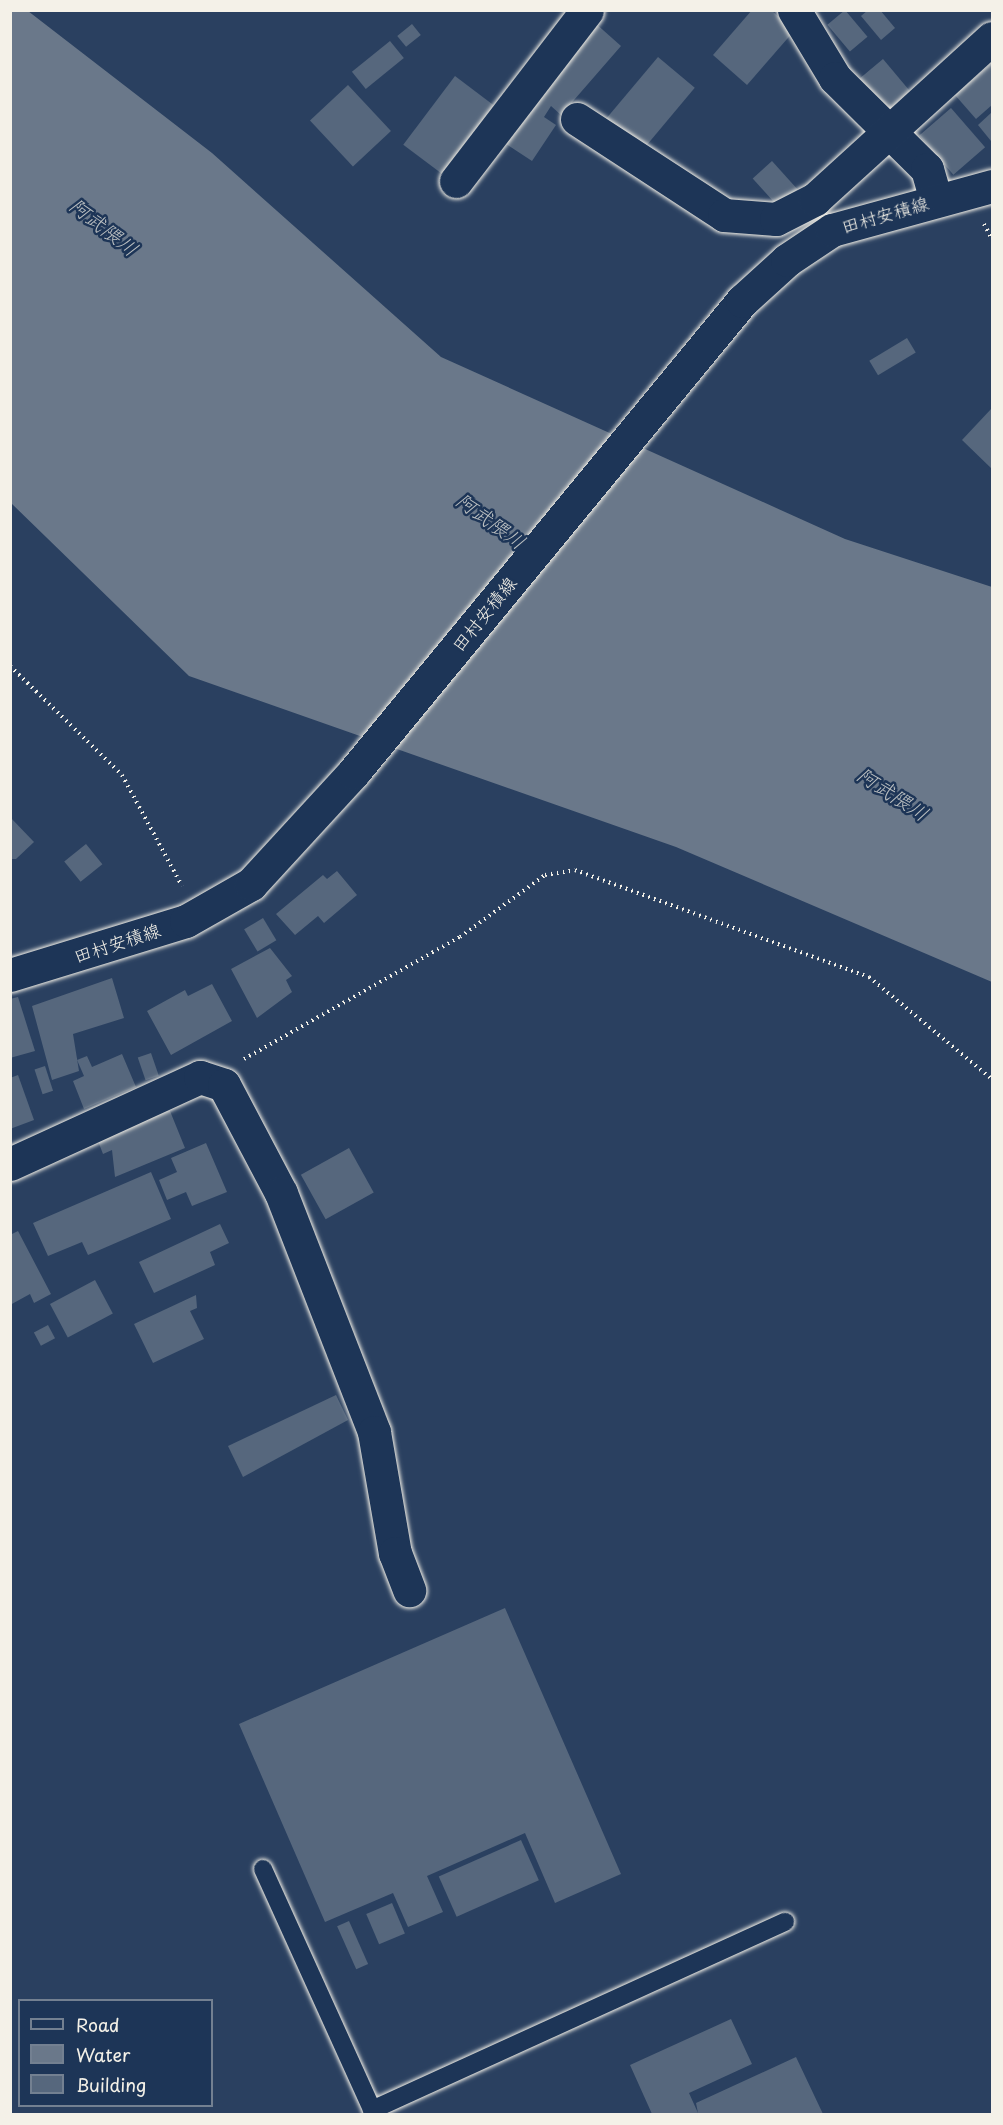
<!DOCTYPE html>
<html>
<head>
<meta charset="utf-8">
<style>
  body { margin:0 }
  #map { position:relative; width:1003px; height:2125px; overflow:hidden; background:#2a4060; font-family:"Playpen Sans","Klee One",sans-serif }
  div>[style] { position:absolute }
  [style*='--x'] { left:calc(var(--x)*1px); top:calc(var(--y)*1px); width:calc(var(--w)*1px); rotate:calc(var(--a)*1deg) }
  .water>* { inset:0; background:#6a788a }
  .building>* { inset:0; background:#56677d; transform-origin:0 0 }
  .path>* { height:4px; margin-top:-2px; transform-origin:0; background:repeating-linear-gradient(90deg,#f4f1e8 0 1.5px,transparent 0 6px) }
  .roads { filter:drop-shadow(0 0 2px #f4f1e8) drop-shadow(0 0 2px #f4f1e8) }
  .service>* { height:18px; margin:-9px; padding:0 9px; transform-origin:9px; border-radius:9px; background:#1d3557 }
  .minor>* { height:33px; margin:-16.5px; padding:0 16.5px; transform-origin:16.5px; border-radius:16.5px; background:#1d3557 }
  .secondary>* { height:33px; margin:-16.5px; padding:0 16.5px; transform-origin:16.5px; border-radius:16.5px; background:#1d3557 }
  span { translate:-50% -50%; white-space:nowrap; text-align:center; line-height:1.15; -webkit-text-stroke:5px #1d3557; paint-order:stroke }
  .street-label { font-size:18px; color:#f4f1e8 }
  .water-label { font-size:20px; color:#bdc1c2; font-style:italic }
  .frame { position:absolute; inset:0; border:12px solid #f4f1e8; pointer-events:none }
  .legend { position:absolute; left:18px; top:1999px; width:195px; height:108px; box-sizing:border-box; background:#1d3557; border:2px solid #738091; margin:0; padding:8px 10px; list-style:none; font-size:18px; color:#f4f1e8 }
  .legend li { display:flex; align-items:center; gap:12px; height:30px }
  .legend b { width:30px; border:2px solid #738091 }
</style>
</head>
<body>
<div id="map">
  <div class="water">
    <i style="clip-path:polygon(10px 11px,28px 11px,212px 153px,441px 357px,845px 539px,992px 587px,992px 982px,676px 847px,189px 676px,11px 503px)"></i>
  </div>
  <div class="building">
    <i style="clip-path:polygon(752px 10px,771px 10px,794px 31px,747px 85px,713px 55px)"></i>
    <i style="left:845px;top:10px;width:35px;height:23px;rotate:50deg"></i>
    <i style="clip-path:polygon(868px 10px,880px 10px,895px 28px,881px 40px,861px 16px)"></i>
    <i style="clip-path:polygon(594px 22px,621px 46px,561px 115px,551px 106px,544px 117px,556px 125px,532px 161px,503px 142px)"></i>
    <i style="left:412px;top:24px;width:14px;height:19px;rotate:51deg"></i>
    <i style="left:390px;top:41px;width:22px;height:49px;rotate:51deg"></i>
    <i style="left:658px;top:57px;width:48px;height:84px;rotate:40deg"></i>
    <i style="left:883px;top:59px;width:47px;height:34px;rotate:50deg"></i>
    <i style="clip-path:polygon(992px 63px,992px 105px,976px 119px,955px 95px)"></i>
    <i style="left:455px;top:76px;width:53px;height:86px;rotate:37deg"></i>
    <i style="left:348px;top:85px;width:63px;height:52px;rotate:47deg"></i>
    <i style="left:951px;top:108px;width:52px;height:42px;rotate:49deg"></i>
    <i style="clip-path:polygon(992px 112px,992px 140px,991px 141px,978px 125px)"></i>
    <i style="left:772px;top:161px;width:38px;height:26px;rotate:48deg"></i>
    <i style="left:907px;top:338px;width:17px;height:44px;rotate:59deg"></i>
    <i style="clip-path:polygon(992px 408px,992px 469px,962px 440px)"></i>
    <i style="clip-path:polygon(10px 817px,34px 842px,16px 859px,10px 859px)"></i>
    <i style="left:86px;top:844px;width:26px;height:28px;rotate:51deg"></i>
    <i style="clip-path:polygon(337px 871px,357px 895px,324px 923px,318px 916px,295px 935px,276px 914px,323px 875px,327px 879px)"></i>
    <i style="left:263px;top:918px;width:26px;height:22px;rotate:59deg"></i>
    <i style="clip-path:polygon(270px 948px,292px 976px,286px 980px,292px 992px,257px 1018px,231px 969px)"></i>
    <i style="clip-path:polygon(112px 978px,124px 1018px,73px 1034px,79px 1071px,52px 1080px,32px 1006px)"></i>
    <i style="clip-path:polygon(212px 984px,232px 1021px,171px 1055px,147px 1011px,185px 990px,188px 996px)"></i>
    <i style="clip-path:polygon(18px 997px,35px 1051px,10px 1058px,10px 999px)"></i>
    <i style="left:151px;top:1053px;width:24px;height:14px;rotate:71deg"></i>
    <i style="clip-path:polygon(122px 1054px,136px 1087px,84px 1109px,73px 1081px,84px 1076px,77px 1060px,87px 1056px,92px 1067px)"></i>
    <i style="left:45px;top:1066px;width:26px;height:11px;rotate:72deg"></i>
    <i style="clip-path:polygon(18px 1075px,34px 1120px,10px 1129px,10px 1078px)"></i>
    <i style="clip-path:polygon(160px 1110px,170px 1111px,185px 1148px,115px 1177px,112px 1150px,103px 1154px,95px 1133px)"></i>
    <i style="clip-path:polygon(206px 1143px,227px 1192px,192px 1206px,186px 1192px,167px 1200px,159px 1180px,177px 1172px,171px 1158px)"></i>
    <i style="left:349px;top:1148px;width:51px;height:55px;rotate:61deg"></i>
    <i style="clip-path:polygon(151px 1172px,171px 1219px,88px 1255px,82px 1242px,48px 1256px,33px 1223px)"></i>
    <i style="clip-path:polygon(220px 1224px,229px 1243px,210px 1252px,215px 1265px,154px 1293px,139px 1262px)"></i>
    <i style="clip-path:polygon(18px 1231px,51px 1294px,34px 1303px,30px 1294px,10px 1305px,10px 1235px)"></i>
    <i style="left:95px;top:1280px;width:38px;height:51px;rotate:62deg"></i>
    <i style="clip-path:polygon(196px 1295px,197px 1308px,190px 1311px,204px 1339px,153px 1363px,134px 1324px)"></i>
    <i style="left:48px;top:1325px;width:15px;height:16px;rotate:62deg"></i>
    <i style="clip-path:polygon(336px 1395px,348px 1420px,243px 1477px,228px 1446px)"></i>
    <i style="clip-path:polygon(505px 1608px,621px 1874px,555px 1903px,525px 1833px,427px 1876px,443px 1912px,408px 1927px,393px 1893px,325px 1922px,239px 1724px)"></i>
    <i style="left:521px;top:1840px;width:44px;height:90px;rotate:66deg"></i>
    <i style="left:392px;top:1903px;width:33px;height:28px;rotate:67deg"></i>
    <i style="left:349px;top:1921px;width:47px;height:13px;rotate:66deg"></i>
    <i style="clip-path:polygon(731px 2019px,752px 2064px,689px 2093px,698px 2113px,696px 2103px,796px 2057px,823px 2114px,652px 2114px,630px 2065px)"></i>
  </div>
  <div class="path">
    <i style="--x:984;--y:224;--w:17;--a:62"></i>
    <i style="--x:10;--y:666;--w:156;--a:44.2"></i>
    <i style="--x:122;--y:775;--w:126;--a:61.6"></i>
    <i style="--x:244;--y:1059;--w:248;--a:-29.5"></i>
    <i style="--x:460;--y:937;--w:105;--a:-36.1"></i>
    <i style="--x:545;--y:875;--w:30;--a:-9"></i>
    <i style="--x:575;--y:870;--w:313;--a:20"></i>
    <i style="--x:869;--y:977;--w:160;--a:39.7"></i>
  </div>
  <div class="roads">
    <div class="service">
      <i style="--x:263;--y:1869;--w:269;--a:65.6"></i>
      <i style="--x:372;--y:2110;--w:454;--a:-24.5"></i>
    </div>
    <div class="minor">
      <i style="--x:794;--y:10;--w:79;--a:58.9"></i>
      <i style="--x:835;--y:78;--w:129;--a:44.7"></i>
      <i style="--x:927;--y:169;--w:32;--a:74"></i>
      <i style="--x:577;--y:119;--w:176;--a:33.1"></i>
      <i style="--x:724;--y:215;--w:52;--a:4.4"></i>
      <i style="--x:776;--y:219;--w:44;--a:-27.1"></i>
      <i style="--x:815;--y:199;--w:239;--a:-42.3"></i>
      <i style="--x:456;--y:181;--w:215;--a:-52.5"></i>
      <i style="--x:10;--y:1164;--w:209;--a:-24.6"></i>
      <i style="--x:200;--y:1077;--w:25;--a:18"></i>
      <i style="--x:224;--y:1085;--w:122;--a:62.2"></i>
      <i style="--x:281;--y:1193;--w:256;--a:68.7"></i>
      <i style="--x:374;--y:1432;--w:123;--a:80.2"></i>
      <i style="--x:395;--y:1553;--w:40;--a:69"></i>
    </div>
    <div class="secondary">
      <i style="--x:10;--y:975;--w:184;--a:-17.1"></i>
      <i style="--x:186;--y:921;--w:75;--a:-29.6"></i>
      <i style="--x:251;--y:884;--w:151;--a:-47.4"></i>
      <i style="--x:353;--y:773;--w:612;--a:-50.51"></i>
      <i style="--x:742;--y:301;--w:61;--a:-42.3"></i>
      <i style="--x:787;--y:260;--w:54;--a:-33.7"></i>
      <i style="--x:832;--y:230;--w:166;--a:-15.4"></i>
    </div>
  </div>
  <div class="street-label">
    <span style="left:885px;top:215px;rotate:-16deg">田村安積線</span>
    <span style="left:484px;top:614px;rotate:-51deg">田村安積線</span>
    <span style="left:117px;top:943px;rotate:-18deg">田村安積線</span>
  </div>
  <div class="water-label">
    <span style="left:104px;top:227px;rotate:38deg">阿武隈川</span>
    <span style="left:491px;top:521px;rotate:36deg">阿武隈川</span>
    <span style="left:893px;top:794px;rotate:33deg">阿武隈川</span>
  </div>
  <div class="frame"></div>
  <ul class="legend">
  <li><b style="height:8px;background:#1d3557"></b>Road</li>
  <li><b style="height:16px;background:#6a788a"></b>Water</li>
  <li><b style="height:16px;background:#56677d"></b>Building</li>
  </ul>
</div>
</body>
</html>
